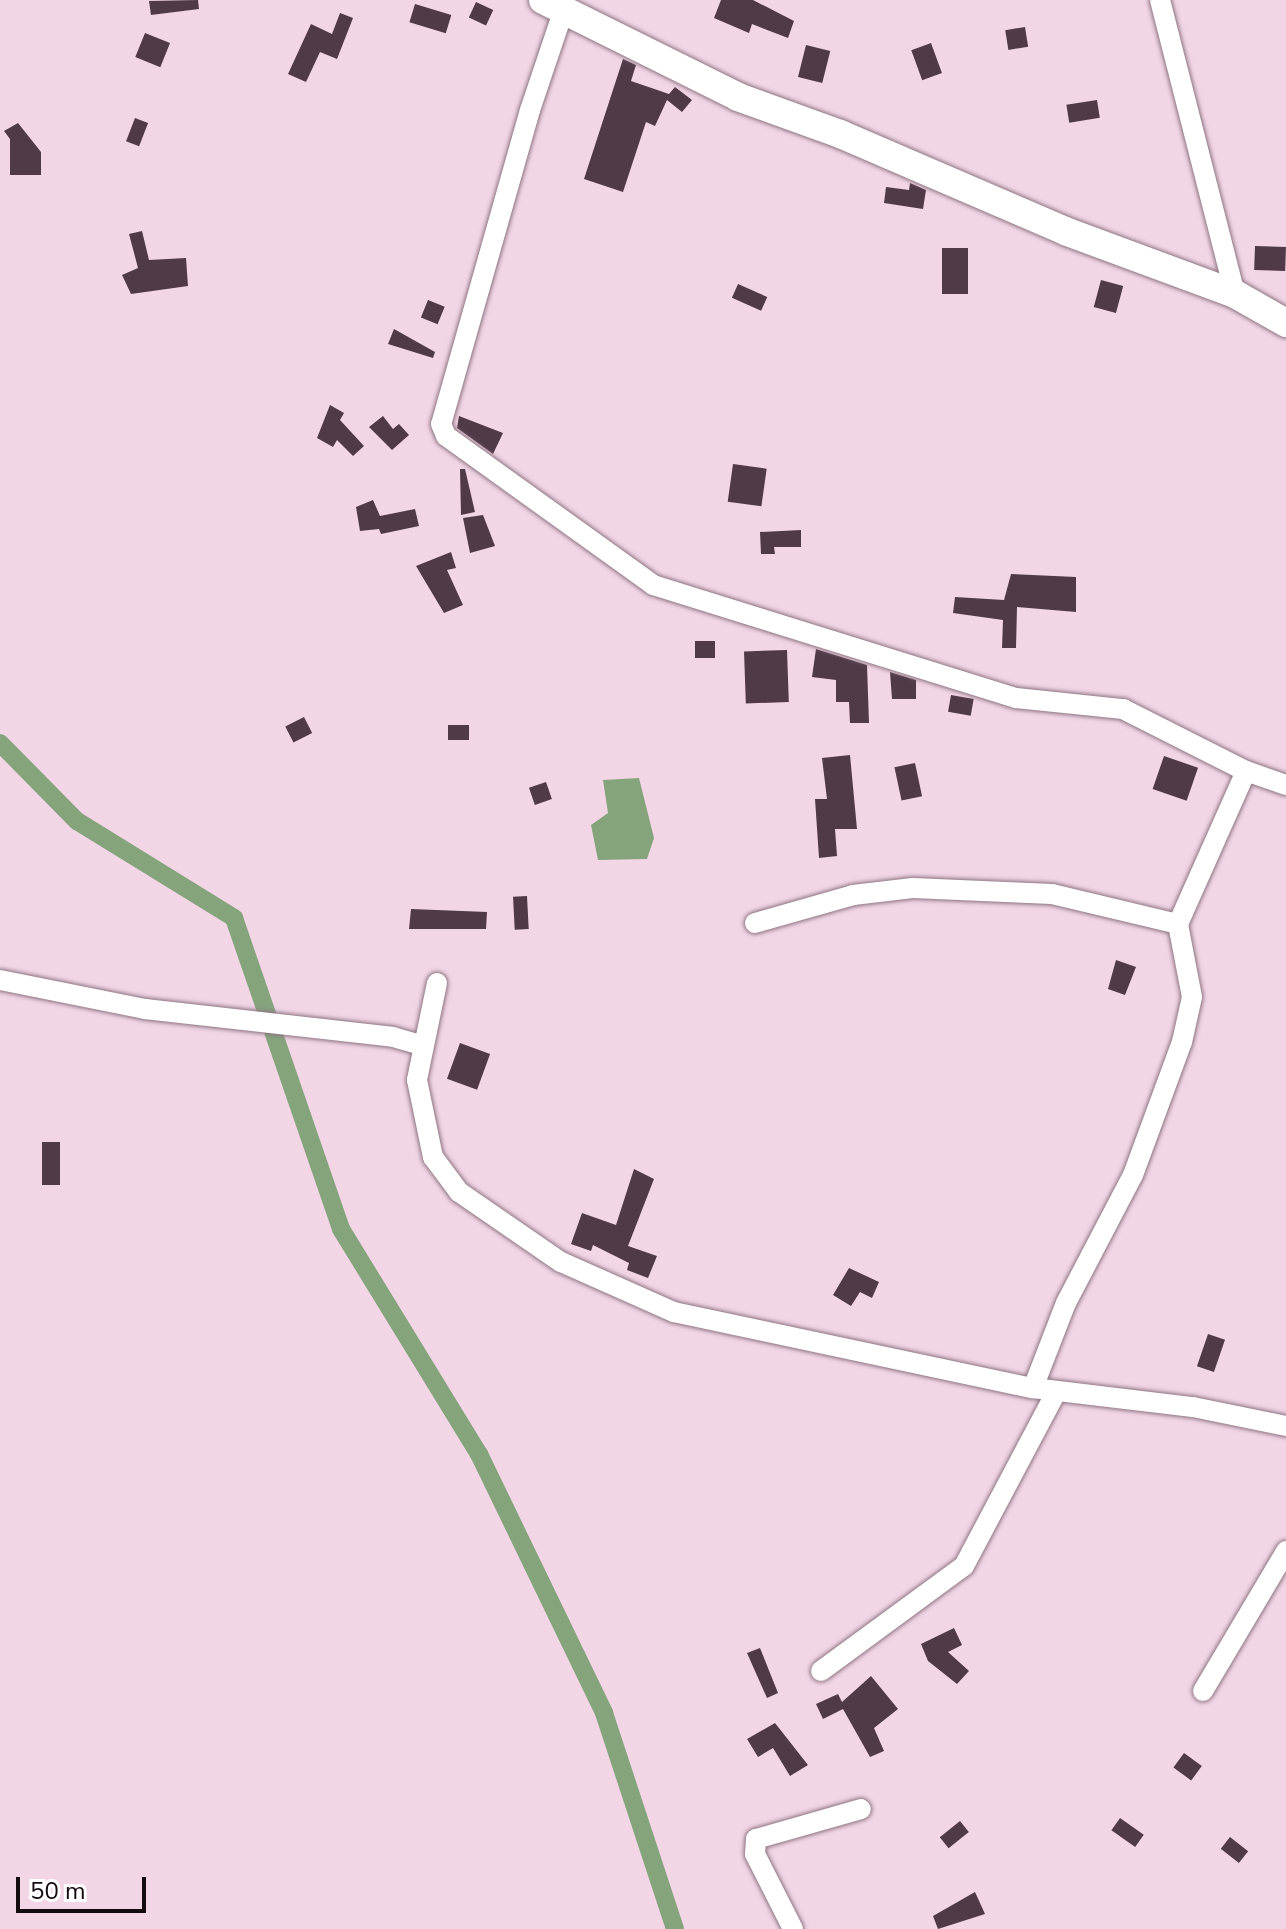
<!DOCTYPE html>
<html>
<head>
<meta charset="utf-8">
<style>
  body { margin:0 }
  #map { position:relative; width:1286px; height:1929px; overflow:hidden; background:#f2d6e6; font-family:"Nunito Sans",sans-serif }
  div>[style] { position:absolute }
  [style*='--x'] { left:calc(var(--x)*1px); top:calc(var(--y)*1px); width:calc(var(--w)*1px); rotate:calc(var(--a)*1deg) }
  .water>* { inset:0; background:#85a47c }
  .canal>* { height:18px; margin:-9px; padding:0 9px; transform-origin:9px; border-radius:9px; background:#85a47c }
  .building>* { inset:0; background:#503a48; transform-origin:0 0 }
  .roads { filter:drop-shadow(0 0 2px #8e7583) drop-shadow(0 0 2px #8e7583) }
  .minor>* { height:20px; margin:-10px; padding:0 10px; transform-origin:10px; border-radius:10px; background:#fff }
  .secondary>* { height:28px; margin:-14px; padding:0 14px; transform-origin:14px; border-radius:14px; background:#fff }
  span { translate:-50% -50%; white-space:nowrap; text-align:center; line-height:1.15; -webkit-text-stroke:8px #fff; paint-order:stroke }
  .scale { position:absolute; left:16px; top:1877px; width:130px; height:36px; box-sizing:border-box; border:4px solid #140b11; border-top:0; padding-left:10px; font-size:24px; line-height:28px; white-space:nowrap; color:#140b11; -webkit-text-stroke:6px #fff; paint-order:stroke }
</style>
</head>
<body>
<div id="map">
  <div class="water">
    <i style="clip-path:polygon(639px 778px,654px 838px,647px 859px,598px 860px,591px 825px,608px 813px,603px 780px)"></i>
  </div>
  <div class="canal">
    <i style="--x:0;--y:743;--w:110;--a:45.4"></i>
    <i style="--x:77;--y:821;--w:185;--a:31.7"></i>
    <i style="--x:234;--y:918;--w:329;--a:71"></i>
    <i style="--x:341;--y:1229;--w:264;--a:58.5"></i>
    <i style="--x:479;--y:1454;--w:288;--a:64.2"></i>
    <i style="--x:604;--y:1713;--w:227;--a:71.8"></i>
  </div>
  <div class="building">
    <i style="clip-path:polygon(198px 0,199px 9px,151px 15px,149px 1px)"></i>
    <i style="clip-path:polygon(721px 0,753px 0,794px 21px,788px 38px,752px 24px,749px 33px,714px 18px)"></i>
    <i style="left:476px;top:2px;width:19px;height:17px;rotate:25deg"></i>
    <i style="left:415px;top:4px;width:38px;height:19px;rotate:17deg"></i>
    <i style="clip-path:polygon(340px 13px,353px 18px,337px 59px,320px 52px,306px 82px,288px 74px,311px 24px,332px 34px)"></i>
    <i style="left:1025px;top:27px;width:20px;height:20px;rotate:81deg"></i>
    <i style="left:145px;top:33px;width:27px;height:26px;rotate:22deg"></i>
    <i style="left:931px;top:43px;width:32px;height:21px;rotate:70deg"></i>
    <i style="left:806px;top:45px;width:25px;height:33px;rotate:14deg"></i>
    <i style="clip-path:polygon(623px 59px,636px 65px,631px 81px,669px 94px,675px 87px,692px 100px,682px 112px,667px 100px,655px 126px,646px 122px,623px 192px,584px 179px)"></i>
    <i style="left:1097px;top:100px;width:18px;height:31px;rotate:81deg"></i>
    <i style="left:135px;top:118px;width:14px;height:25px;rotate:21deg"></i>
    <i style="clip-path:polygon(18px 123px,41px 152px,41px 175px,10px 175px,10px 139px,4px 131px)"></i>
    <i style="clip-path:polygon(910px 183px,926px 190px,923px 209px,884px 203px,886px 187px,909px 190px)"></i>
    <i style="clip-path:polygon(142px 231px,149px 260px,186px 258px,188px 286px,131px 294px,122px 275px,138px 268px,129px 234px)"></i>
    <i style="left:1255px;top:246px;width:31px;height:24px;rotate:2deg"></i>
    <i style="left:942px;top:248px;width:26px;height:46px"></i>
    <i style="left:1101px;top:280px;width:23px;height:28px;rotate:15deg"></i>
    <i style="left:738px;top:284px;width:32px;height:15px;rotate:24deg"></i>
    <i style="left:428px;top:300px;width:18px;height:19px;rotate:22deg"></i>
    <i style="clip-path:polygon(394px 329px,435px 352px,433px 358px,388px 344px)"></i>
    <i style="clip-path:polygon(330px 405px,344px 413px,340px 420px,364px 446px,353px 456px,337px 440px,333px 447px,317px 438px)"></i>
    <i style="clip-path:polygon(383px 416px,393px 429px,399px 424px,409px 435px,392px 450px,369px 427px)"></i>
    <i style="clip-path:polygon(459px 416px,503px 433px,493px 454px,457px 428px)"></i>
    <i style="left:733px;top:464px;width:34px;height:38px;rotate:8deg"></i>
    <i style="clip-path:polygon(460px 469px,465px 469px,475px 512px,461px 515px)"></i>
    <i style="clip-path:polygon(373px 500px,380px 516px,415px 509px,419px 526px,381px 534px,379px 529px,360px 531px,356px 507px)"></i>
    <i style="clip-path:polygon(483px 515px,495px 546px,470px 553px,463px 518px)"></i>
    <i style="clip-path:polygon(801px 530px,801px 547px,774px 547px,775px 554px,761px 554px,760px 532px)"></i>
    <i style="clip-path:polygon(451px 552px,456px 568px,447px 570px,463px 605px,444px 613px,416px 566px)"></i>
    <i style="clip-path:polygon(1011px 574px,1076px 577px,1076px 612px,1017px 607px,1016px 648px,1002px 648px,1003px 620px,953px 613px,955px 597px,1004px 600px)"></i>
    <i style="left:695px;top:641px;width:20px;height:17px"></i>
    <i style="clip-path:polygon(816px 649px,867px 665px,869px 723px,850px 723px,849px 702px,836px 702px,836px 680px,812px 677px)"></i>
    <i style="left:787px;top:650px;width:52px;height:43px;rotate:88deg"></i>
    <i style="clip-path:polygon(890px 672px,916px 680px,916px 699px,892px 699px)"></i>
    <i style="left:951px;top:695px;width:23px;height:17px;rotate:10deg"></i>
    <i style="left:304px;top:717px;width:18px;height:21px;rotate:63deg"></i>
    <i style="left:448px;top:725px;width:21px;height:15px"></i>
    <i style="clip-path:polygon(850px 755px,857px 829px,835px 829px,837px 856px,819px 858px,815px 799px,827px 799px,822px 758px)"></i>
    <i style="left:1164px;top:756px;width:36px;height:35px;rotate:19deg"></i>
    <i style="left:915px;top:763px;width:34px;height:21px;rotate:78deg"></i>
    <i style="left:546px;top:782px;width:18px;height:18px;rotate:71deg"></i>
    <i style="left:527px;top:896px;width:33px;height:14px;rotate:87deg"></i>
    <i style="clip-path:polygon(411px 909px,487px 912px,486px 929px,409px 929px)"></i>
    <i style="clip-path:polygon(1116px 960px,1136px 967px,1125px 995px,1108px 989px)"></i>
    <i style="left:460px;top:1043px;width:32px;height:38px;rotate:20deg"></i>
    <i style="left:60px;top:1142px;width:43px;height:18px;rotate:90deg"></i>
    <i style="clip-path:polygon(634px 1169px,654px 1179px,628px 1246px,657px 1256px,648px 1278px,627px 1270px,629px 1263px,593px 1245px,591px 1251px,571px 1244px,582px 1213px,616px 1225px)"></i>
    <i style="clip-path:polygon(849px 1268px,879px 1282px,872px 1298px,860px 1292px,851px 1306px,833px 1295px)"></i>
    <i style="left:1208px;top:1334px;width:18px;height:34px;rotate:19deg"></i>
    <i style="clip-path:polygon(954px 1628px,962px 1645px,948px 1652px,969px 1671px,957px 1684px,928px 1661px,921px 1644px)"></i>
    <i style="clip-path:polygon(760px 1648px,778px 1693px,767px 1698px,747px 1653px)"></i>
    <i style="clip-path:polygon(871px 1676px,898px 1709px,874px 1728px,884px 1751px,870px 1757px,843px 1709px,823px 1719px,816px 1704px,838px 1694px,842px 1702px)"></i>
    <i style="clip-path:polygon(775px 1723px,808px 1765px,790px 1776px,773px 1748px,758px 1757px,747px 1739px)"></i>
    <i style="left:1184px;top:1753px;width:22px;height:18px;rotate:36deg"></i>
    <i style="left:1120px;top:1818px;width:29px;height:15px;rotate:35deg"></i>
    <i style="left:960px;top:1821px;width:14px;height:26px;rotate:51deg"></i>
    <i style="left:1230px;top:1837px;width:23px;height:15px;rotate:38deg"></i>
    <i style="clip-path:polygon(975px 1892px,985px 1914px,938px 1929px,933px 1916px)"></i>
  </div>
  <div class="roads">
    <div class="minor">
      <i style="--x:1160;--y:0;--w:303;--a:75.7"></i>
      <i style="--x:563;--y:12;--w:103;--a:108.6"></i>
      <i style="--x:530;--y:110;--w:326;--a:105.8"></i>
      <i style="--x:441;--y:424;--w:13;--a:67"></i>
      <i style="--x:446;--y:436;--w:255;--a:35.7"></i>
      <i style="--x:653;--y:585;--w:380;--a:17.3"></i>
      <i style="--x:1016;--y:698;--w:108;--a:5.9"></i>
      <i style="--x:1123;--y:709;--w:138;--a:26.8"></i>
      <i style="--x:1246;--y:771;--w:42;--a:19.3"></i>
      <i style="--x:755;--y:923;--w:102;--a:-15.9"></i>
      <i style="--x:853;--y:895;--w:60;--a:-6.7"></i>
      <i style="--x:913;--y:888;--w:139;--a:2.5"></i>
      <i style="--x:1052;--y:894;--w:130;--a:13.4"></i>
      <i style="--x:1178;--y:924;--w:167;--a:-66"></i>
      <i style="--x:0;--y:980;--w:148;--a:11.3"></i>
      <i style="--x:145;--y:1009;--w:250;--a:6.4"></i>
      <i style="--x:393;--y:1037;--w:29;--a:16"></i>
      <i style="--x:437;--y:983;--w:99;--a:101.7"></i>
      <i style="--x:417;--y:1080;--w:79;--a:78.3"></i>
      <i style="--x:433;--y:1157;--w:44;--a:53.4"></i>
      <i style="--x:459;--y:1192;--w:124;--a:34.5"></i>
      <i style="--x:561;--y:1262;--w:124;--a:23.9"></i>
      <i style="--x:674;--y:1312;--w:367;--a:12"></i>
      <i style="--x:1033;--y:1388;--w:161;--a:6.8"></i>
      <i style="--x:1193;--y:1407;--w:95;--a:11.5"></i>
      <i style="--x:1033;--y:1388;--w:91;--a:-68.8"></i>
      <i style="--x:1066;--y:1303;--w:144;--a:-62.4"></i>
      <i style="--x:1133;--y:1175;--w:142;--a:-69.8"></i>
      <i style="--x:1182;--y:1042;--w:46;--a:-77.5"></i>
      <i style="--x:1192;--y:997;--w:74;--a:-100.9"></i>
      <i style="--x:821;--y:1671;--w:177;--a:-36.3"></i>
      <i style="--x:964;--y:1566;--w:197;--a:-62.1"></i>
      <i style="--x:1203;--y:1691;--w:163;--a:-59.3"></i>
      <i style="--x:793;--y:1929;--w:84;--a:-116.9"></i>
      <i style="--x:755;--y:1854;--w:15;--a:-86"></i>
      <i style="--x:756;--y:1839;--w:109;--a:-15.9"></i>
    </div>
    <div class="secondary">
      <i style="--x:543;--y:0;--w:218;--a:26.4"></i>
      <i style="--x:738;--y:97;--w:109;--a:19.9"></i>
      <i style="--x:840;--y:134;--w:245;--a:23.3"></i>
      <i style="--x:1065;--y:231;--w:181;--a:20.3"></i>
      <i style="--x:1235;--y:294;--w:59;--a:29.6"></i>
    </div>
  </div>
  <div class="scale">50 m</div>
</div>
</body>
</html>
